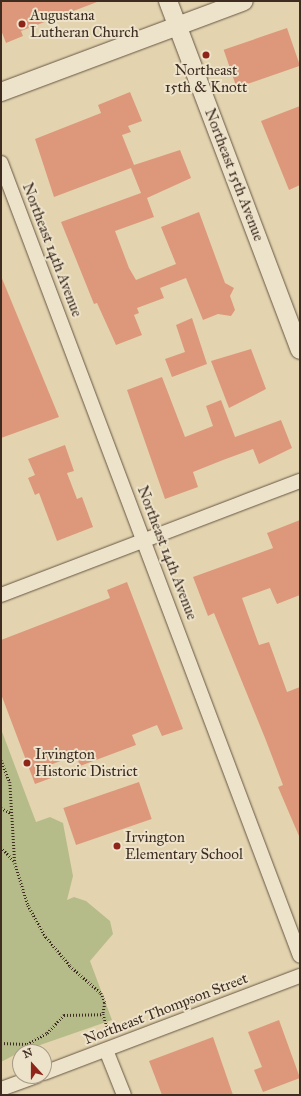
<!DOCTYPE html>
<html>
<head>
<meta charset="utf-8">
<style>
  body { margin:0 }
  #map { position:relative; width:301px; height:1096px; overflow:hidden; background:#e3d4af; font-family:"IM FELL Great Primer",serif }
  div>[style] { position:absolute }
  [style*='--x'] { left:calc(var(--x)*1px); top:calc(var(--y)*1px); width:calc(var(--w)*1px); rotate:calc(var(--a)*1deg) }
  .green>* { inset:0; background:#b6bc89 }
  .building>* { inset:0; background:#dd987b; transform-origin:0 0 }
  .path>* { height:2.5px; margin-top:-1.25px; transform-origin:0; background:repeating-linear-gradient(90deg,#3e2c21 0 1px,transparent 0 3px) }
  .roads { filter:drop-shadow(0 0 1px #675644) drop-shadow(0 0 1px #675644) }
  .minor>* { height:14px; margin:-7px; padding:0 7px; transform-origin:7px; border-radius:7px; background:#ede3cb }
  .tertiary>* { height:18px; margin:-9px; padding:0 9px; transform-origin:9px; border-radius:9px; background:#ede3cb }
  .dots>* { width:11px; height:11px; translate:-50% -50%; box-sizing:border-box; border:2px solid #ede3cb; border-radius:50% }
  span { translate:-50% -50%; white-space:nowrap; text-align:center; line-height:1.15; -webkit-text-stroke:4px #ede3cb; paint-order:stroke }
  .poi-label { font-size:15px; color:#3e2c21 }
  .left { translate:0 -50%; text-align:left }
  .street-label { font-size:15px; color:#3e2c21 }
  .frame { position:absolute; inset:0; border:2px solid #3e2c21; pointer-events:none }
  .north { position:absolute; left:12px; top:1044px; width:40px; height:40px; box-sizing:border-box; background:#ede3cb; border:1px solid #a79a87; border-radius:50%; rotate:339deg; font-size:11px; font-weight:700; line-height:16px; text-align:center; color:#3e2c21 }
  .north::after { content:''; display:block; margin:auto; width:14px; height:18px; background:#8f2418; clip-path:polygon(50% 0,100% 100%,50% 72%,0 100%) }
</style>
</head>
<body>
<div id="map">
  <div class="green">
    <i style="clip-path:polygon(1px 729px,36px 822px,50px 817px,63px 823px,73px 876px,67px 900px,74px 897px,86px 901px,110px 921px,113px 934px,90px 961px,112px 1020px,20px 1052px,1px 1062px)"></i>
  </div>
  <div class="building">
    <i style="clip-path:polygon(1px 1px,96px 1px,97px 2px,21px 31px,23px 36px,6px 43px,1px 30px)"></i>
    <i style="left:287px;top:28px;width:40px;height:67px;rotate:71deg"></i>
    <i style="clip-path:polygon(130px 92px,142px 121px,128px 126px,131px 132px,122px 135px,134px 165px,180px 150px,191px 178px,147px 198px,154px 217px,115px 231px,129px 268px,136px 280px,176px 264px,161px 227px,199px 212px,225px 283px,234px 288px,230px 296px,235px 310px,231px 316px,218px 314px,203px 320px,186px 278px,160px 288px,164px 298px,137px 308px,139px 313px,134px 315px,142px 335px,116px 345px,97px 303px,94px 304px,61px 222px,141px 193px,131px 168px,54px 197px,35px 139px,101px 113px,98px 105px)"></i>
    <i style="clip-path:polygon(300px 106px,300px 185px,289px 190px,261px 121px)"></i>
    <i style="clip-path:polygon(1px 276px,59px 417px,1px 438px)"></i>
    <i style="clip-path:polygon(192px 318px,207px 364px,172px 377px,165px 359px,185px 352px,176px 325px)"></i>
    <i style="clip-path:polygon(251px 349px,266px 389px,229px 408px,211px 361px)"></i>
    <i style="clip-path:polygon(162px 377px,185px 437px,213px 426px,206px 406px,221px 400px,235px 437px,281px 420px,292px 448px,259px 464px,253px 449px,223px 460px,193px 472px,198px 487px,165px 499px,127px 390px)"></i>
    <i style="clip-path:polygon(65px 445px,74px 471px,67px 473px,77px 499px,82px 497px,93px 527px,57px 541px,39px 493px,35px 495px,28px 478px,35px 475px,28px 459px)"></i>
    <i style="clip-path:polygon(300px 520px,300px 595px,277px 604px,270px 588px,242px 598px,259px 645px,269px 642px,287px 692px,300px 687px,299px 836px,278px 787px,283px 785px,265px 738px,214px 613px,208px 616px,193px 577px,273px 548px,267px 533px)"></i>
    <i style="clip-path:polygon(127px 582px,183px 729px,162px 736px,157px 725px,132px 735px,136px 745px,80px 766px,76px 755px,50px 765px,54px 777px,35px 784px,1px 694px,1px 640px,110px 598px,107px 590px)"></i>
    <i style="left:139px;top:782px;width:39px;height:80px;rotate:71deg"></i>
    <i style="clip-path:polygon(279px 1020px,300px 1078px,263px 1092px,254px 1070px,262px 1067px,248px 1032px)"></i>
    <i style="clip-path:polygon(213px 1037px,233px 1095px,162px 1095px,149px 1061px)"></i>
  </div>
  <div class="path">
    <i style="--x:1;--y:760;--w:24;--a:68"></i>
    <i style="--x:10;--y:782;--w:81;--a:86.5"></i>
    <i style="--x:15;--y:863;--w:44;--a:72.8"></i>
    <i style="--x:28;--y:905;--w:37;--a:61"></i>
    <i style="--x:46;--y:937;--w:38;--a:50"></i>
    <i style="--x:70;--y:966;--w:41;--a:41.1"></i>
    <i style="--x:101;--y:993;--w:11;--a:68"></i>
    <i style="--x:105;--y:1003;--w:11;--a:100"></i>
    <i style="--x:103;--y:1014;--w:18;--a:71"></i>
    <i style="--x:1;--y:808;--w:11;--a:27"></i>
    <i style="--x:1;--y:847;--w:19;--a:47"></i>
    <i style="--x:1;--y:1043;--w:26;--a:2"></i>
    <i style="--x:27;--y:1044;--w:23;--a:-29"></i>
    <i style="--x:47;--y:1033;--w:25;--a:-47"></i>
    <i style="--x:64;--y:1015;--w:39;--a:-1"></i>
  </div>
  <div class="roads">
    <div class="minor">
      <i style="--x:1;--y:163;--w:847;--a:69.34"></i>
      <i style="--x:1;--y:595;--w:320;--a:-20.9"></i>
      <i style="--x:106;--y:1050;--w:48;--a:68.2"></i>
      <i style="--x:44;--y:1073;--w:274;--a:-20.8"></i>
      <i style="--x:1;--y:1089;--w:38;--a:-20"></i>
    </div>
    <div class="tertiary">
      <i style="--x:168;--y:1;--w:373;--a:69.3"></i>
      <i style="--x:1;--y:92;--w:259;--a:-20.5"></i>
    </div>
  </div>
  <div class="dots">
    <i style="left:22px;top:24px;background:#8f2418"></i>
    <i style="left:206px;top:55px;background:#8f2418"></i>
    <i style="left:27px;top:763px;background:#8f2418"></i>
    <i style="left:117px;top:846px;background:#8f2418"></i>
  </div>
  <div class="poi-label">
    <span class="left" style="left:30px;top:24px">Augustana<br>Lutheran Church</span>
    <span style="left:206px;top:79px">Northeast<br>15th &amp; Knott</span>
    <span class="left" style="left:35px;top:763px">Irvington<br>Historic District</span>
    <span class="left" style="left:125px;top:846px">Irvington<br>Elementary School</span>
  </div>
  <div class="street-label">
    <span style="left:234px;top:175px;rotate:69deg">Northeast 15th Avenue</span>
    <span style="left:52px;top:250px;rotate:69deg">Northeast 14th Avenue</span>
    <span style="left:167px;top:553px;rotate:69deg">Northeast 14th Avenue</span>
    <span style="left:166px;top:1009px;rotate:-21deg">Northeast Thompson Street</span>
  </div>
  <div class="frame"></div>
  <div class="north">N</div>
</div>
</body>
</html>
